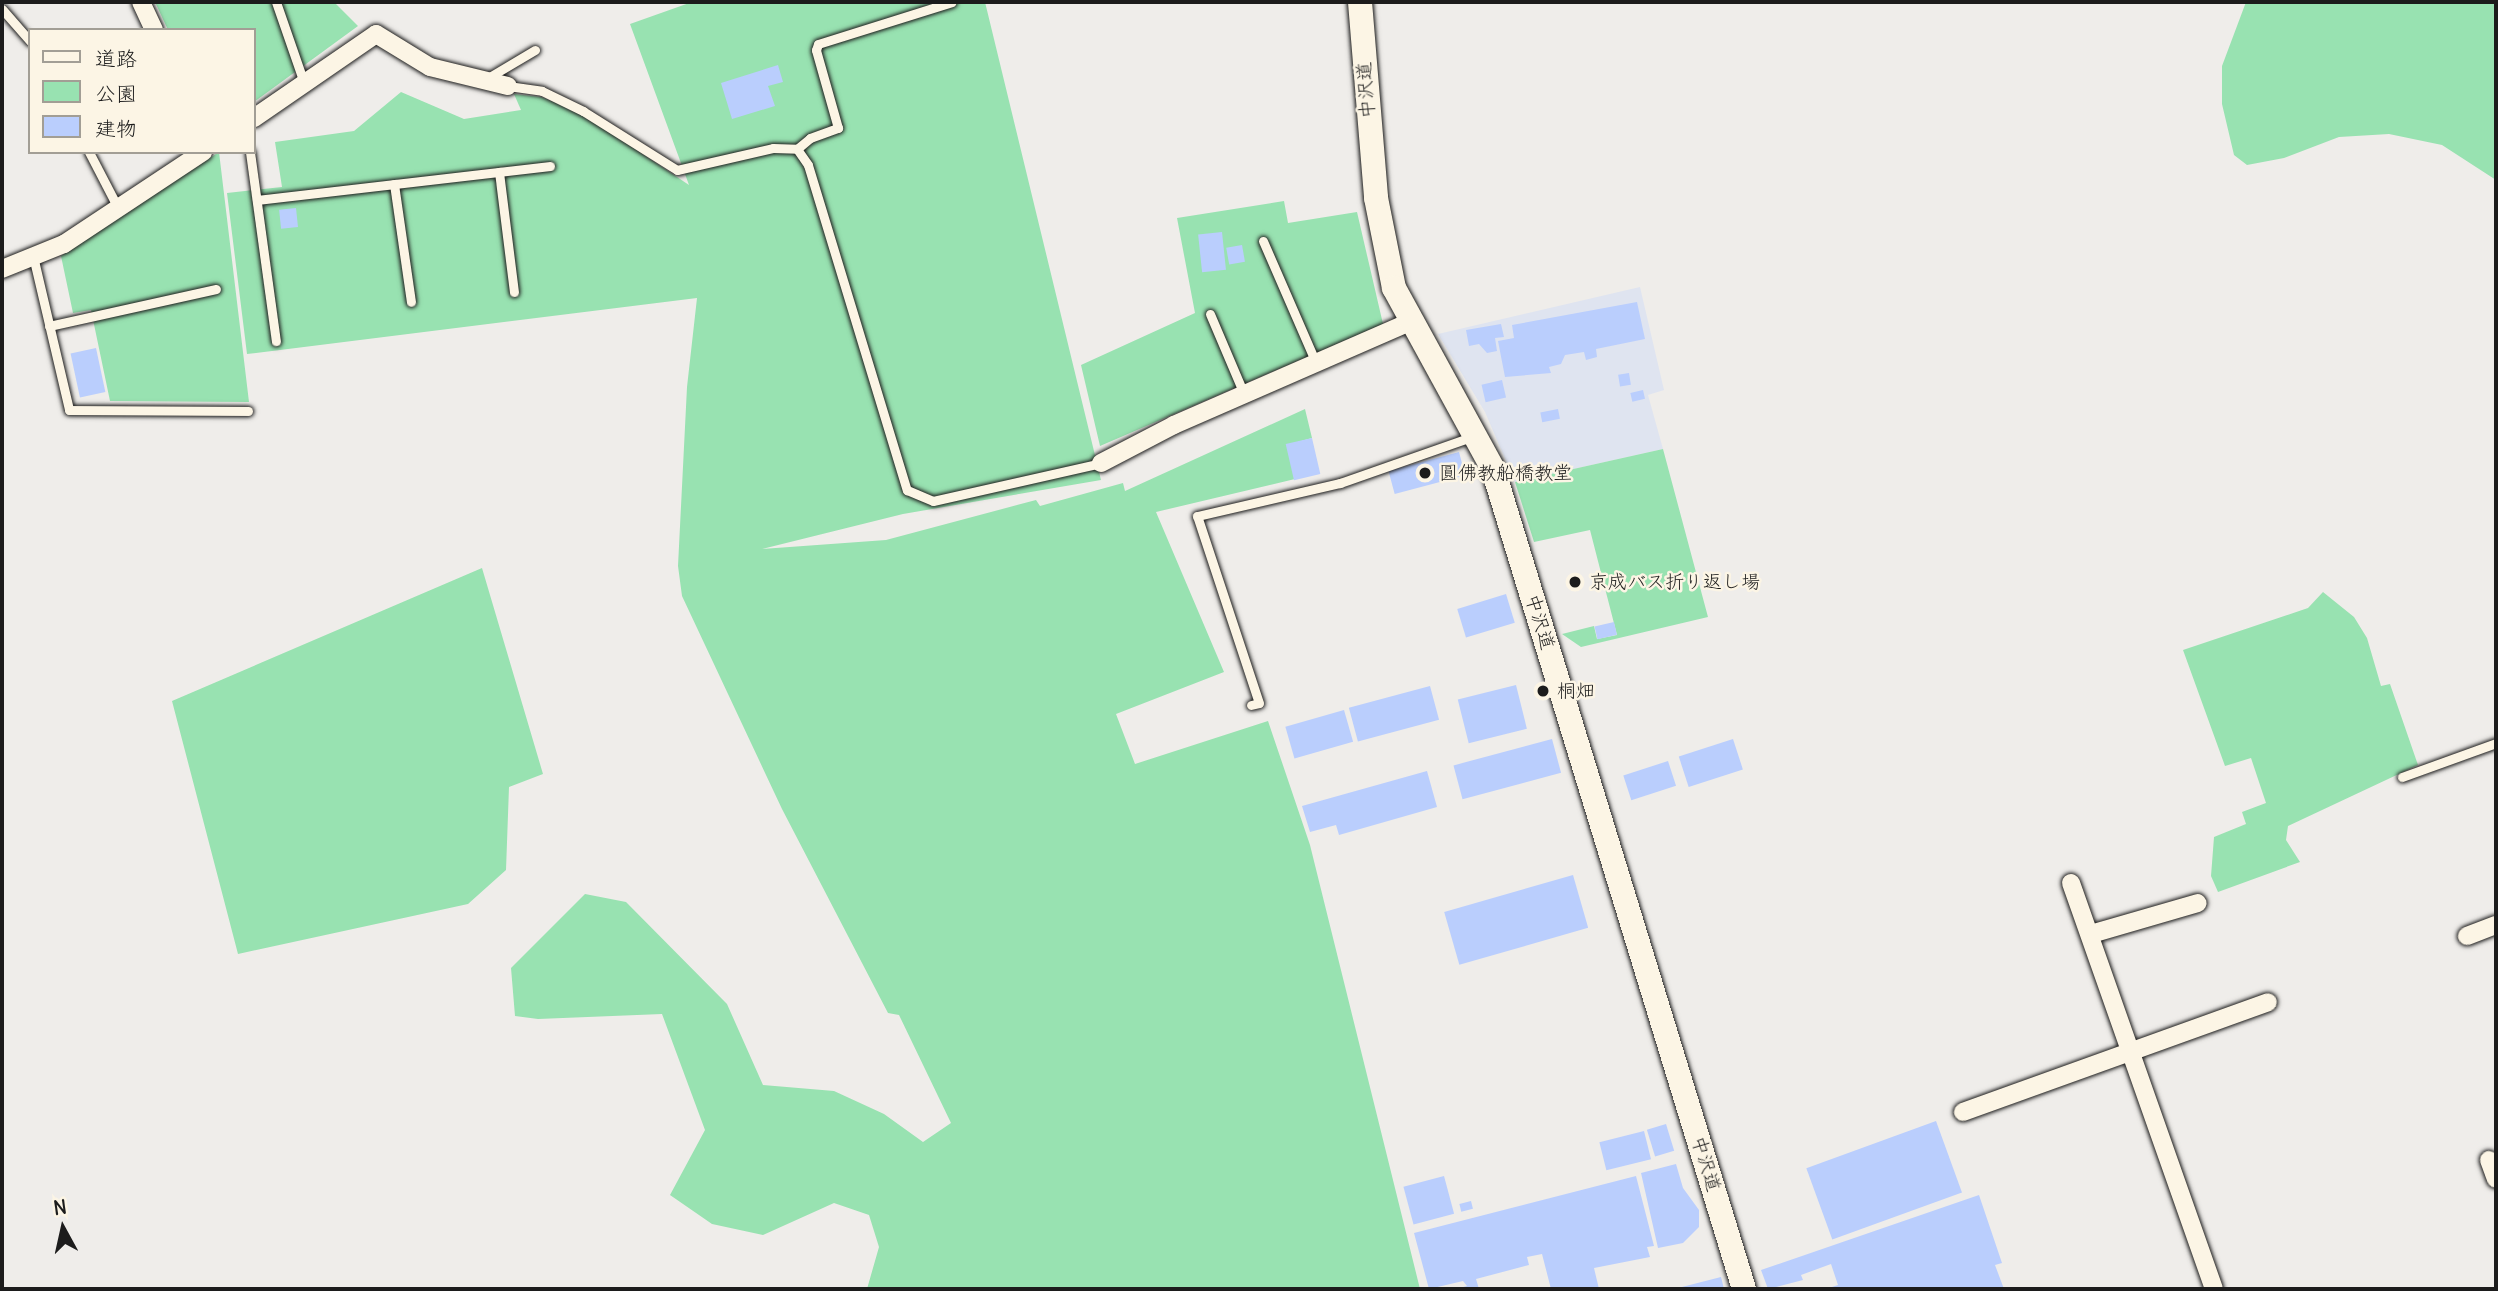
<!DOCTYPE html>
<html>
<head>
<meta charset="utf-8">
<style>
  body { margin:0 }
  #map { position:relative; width:2498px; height:1291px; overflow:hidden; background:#efedea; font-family:Delius,"Klee One",sans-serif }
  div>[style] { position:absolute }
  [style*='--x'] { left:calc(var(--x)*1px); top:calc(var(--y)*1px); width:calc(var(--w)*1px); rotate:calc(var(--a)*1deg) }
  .built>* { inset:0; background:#dfe4f0 }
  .green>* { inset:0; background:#98e2b1 }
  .building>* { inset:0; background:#bacefd; transform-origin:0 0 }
  .roads { filter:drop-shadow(0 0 2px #1c1c1c) drop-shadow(0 0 2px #1c1c1c) }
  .lane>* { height:9px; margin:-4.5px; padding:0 4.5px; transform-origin:4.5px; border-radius:4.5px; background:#fcf5e5 }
  .street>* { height:18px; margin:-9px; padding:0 9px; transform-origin:9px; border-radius:9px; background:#fcf5e5 }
  .secondary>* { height:24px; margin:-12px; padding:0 12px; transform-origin:12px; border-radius:12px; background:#fcf5e5 }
  .dots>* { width:19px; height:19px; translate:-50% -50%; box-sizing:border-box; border:4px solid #fcf5e5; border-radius:50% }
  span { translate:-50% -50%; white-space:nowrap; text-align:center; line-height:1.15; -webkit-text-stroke:5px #fcf5e5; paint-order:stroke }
  .street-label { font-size:19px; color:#1c1c1c }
  .poi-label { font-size:19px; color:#1c1c1c }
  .left { translate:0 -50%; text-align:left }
  .frame { position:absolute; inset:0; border:4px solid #1c1c1c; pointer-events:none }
  .legend { position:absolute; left:28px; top:28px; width:228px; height:126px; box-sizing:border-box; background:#fcf5e5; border:2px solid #a29e95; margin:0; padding:9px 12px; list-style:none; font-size:21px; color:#1c1c1c }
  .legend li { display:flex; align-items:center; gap:14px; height:35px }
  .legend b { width:35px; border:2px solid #a29e95 }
  .north { position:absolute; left:28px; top:1193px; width:70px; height:70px; -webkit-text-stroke:5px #fcf5e5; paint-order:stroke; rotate:352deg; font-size:19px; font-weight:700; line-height:28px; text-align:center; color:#1c1c1c }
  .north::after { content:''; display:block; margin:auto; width:24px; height:32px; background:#1c1c1c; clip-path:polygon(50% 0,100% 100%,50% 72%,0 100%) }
</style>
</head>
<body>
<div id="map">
  <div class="built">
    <i style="clip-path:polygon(1640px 287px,1664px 390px,1648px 395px,1663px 449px,1515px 482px,1485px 412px,1438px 334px)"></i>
  </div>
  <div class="green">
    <i style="clip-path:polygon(155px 2px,334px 2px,358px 26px,254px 102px,254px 30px,168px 30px)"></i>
    <i style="clip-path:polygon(692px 2px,985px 2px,1101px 480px,903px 514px,762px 549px,886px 540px,1036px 500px,1040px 506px,1123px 483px,1125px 491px,1305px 409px,1312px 438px,1287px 445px,1295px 479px,1156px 512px,1224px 672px,1116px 714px,1135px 764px,1268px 721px,1310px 845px,1420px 1289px,867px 1289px,879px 1247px,869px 1215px,834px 1203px,763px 1235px,712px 1224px,670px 1195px,705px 1130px,662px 1014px,538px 1019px,515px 1016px,511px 968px,585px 894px,626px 902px,727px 1004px,763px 1085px,834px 1091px,884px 1114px,923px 1142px,951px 1123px,899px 1015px,888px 1013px,782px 809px,682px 596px,678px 566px,687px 387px,697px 298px,247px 354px,227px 193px,282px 187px,275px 142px,354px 131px,401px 92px,464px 119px,521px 110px,514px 94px,541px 97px,578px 111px,689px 185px,630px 24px)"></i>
    <i style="clip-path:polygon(2246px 2px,2496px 2px,2496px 180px,2442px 145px,2389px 134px,2339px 137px,2284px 158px,2247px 165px,2234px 155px,2222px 104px,2222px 66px)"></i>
    <i style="clip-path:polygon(219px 152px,249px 402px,110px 401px,91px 310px,73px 313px,61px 256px)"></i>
    <i style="clip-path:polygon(1284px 201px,1288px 223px,1357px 212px,1383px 324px,1100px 446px,1081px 365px,1195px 313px,1177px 218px)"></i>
    <i style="clip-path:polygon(1663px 449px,1708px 617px,1581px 647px,1562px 634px,1594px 626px,1597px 639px,1617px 635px,1590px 530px,1534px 542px,1515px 482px)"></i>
    <i style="clip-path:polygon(482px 568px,543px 774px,509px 787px,506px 870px,468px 904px,238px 954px,172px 701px)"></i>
    <i style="clip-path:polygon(2323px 592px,2354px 617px,2367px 638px,2381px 686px,2390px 684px,2418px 765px,2288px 826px,2286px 840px,2300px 862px,2218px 892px,2211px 876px,2214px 837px,2246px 824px,2242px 812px,2266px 803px,2251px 758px,2225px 766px,2183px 650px,2308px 608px)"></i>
  </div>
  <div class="building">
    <i style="clip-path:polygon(778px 65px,783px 82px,768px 86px,775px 106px,732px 119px,721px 83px)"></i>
    <i style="left:296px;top:208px;width:19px;height:17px;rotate:84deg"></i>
    <i style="left:1222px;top:232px;width:38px;height:24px;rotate:84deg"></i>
    <i style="left:1242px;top:245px;width:17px;height:16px;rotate:80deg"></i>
    <i style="clip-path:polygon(1637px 302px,1645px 339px,1596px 349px,1597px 357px,1586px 360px,1584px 352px,1565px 355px,1561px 364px,1549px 367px,1551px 373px,1505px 377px,1498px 341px,1514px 338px,1512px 325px)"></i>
    <i style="clip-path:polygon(1501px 324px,1504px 337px,1495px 338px,1497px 351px,1487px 353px,1479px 344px,1469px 346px,1466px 330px)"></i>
    <i style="left:96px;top:348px;width:45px;height:26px;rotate:78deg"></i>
    <i style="left:1629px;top:373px;width:12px;height:11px;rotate:81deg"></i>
    <i style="left:1502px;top:380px;width:18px;height:21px;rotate:77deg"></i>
    <i style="left:1643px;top:390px;width:9px;height:13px;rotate:77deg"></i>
    <i style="left:1558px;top:409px;width:10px;height:18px;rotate:79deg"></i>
    <i style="left:1312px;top:438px;width:37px;height:27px;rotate:77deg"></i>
    <i style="left:1459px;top:452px;width:24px;height:73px;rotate:75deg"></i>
    <i style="left:1506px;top:594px;width:30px;height:51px;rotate:73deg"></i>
    <i style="left:1614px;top:622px;width:13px;height:20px;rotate:77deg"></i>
    <i style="left:1516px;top:685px;width:45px;height:60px;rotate:76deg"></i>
    <i style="left:1430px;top:686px;width:35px;height:84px;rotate:75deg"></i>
    <i style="left:1344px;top:710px;width:33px;height:61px;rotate:74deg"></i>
    <i style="left:1552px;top:739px;width:35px;height:102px;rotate:75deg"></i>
    <i style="left:1733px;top:739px;width:32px;height:57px;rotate:72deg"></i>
    <i style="left:1668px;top:761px;width:26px;height:47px;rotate:72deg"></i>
    <i style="clip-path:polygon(1427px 771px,1437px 807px,1339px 835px,1336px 825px,1310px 832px,1302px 806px)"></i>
    <i style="left:1573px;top:875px;width:55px;height:134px;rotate:74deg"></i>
    <i style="left:1936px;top:1121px;width:76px;height:138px;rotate:70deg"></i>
    <i style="left:1666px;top:1124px;width:28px;height:20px;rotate:73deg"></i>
    <i style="left:1644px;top:1131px;width:29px;height:46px;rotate:76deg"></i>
    <i style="clip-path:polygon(1676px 1164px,1683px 1188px,1699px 1210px,1699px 1227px,1683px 1243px,1658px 1248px,1641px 1173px)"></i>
    <i style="left:1444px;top:1176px;width:39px;height:42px;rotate:75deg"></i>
    <i style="clip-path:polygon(1636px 1176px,1654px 1246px,1647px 1247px,1650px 1257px,1594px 1268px,1599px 1289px,1551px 1289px,1542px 1254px,1527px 1257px,1529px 1265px,1476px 1279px,1479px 1289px,1456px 1289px,1467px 1286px,1463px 1281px,1429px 1289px,1414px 1233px)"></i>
    <i style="clip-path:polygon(1979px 1195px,2002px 1263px,1995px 1265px,2004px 1289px,1826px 1289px,1838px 1285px,1831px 1264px,1801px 1275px,1803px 1280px,1768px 1289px,1761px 1270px)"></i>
    <i style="left:1471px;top:1201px;width:8px;height:12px;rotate:76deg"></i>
    <i style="clip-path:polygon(1721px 1277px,1724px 1289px,1678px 1289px,1678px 1288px)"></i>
  </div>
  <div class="roads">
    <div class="lane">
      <i style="--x:276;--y:2;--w:86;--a:70.9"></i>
      <i style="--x:2;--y:9;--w:43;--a:48.8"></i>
      <i style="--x:486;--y:79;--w:57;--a:-30.6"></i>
      <i style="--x:508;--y:86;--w:34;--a:8"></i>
      <i style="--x:542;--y:91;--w:46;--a:26"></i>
      <i style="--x:583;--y:111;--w:111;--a:32.1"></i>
      <i style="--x:677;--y:170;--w:98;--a:-12.9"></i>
      <i style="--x:773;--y:148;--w:24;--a:2"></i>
      <i style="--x:797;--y:149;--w:19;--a:55"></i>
      <i style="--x:808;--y:165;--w:340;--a:73.1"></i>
      <i style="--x:907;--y:490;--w:28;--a:23"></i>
      <i style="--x:933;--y:501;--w:172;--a:-12.7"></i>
      <i style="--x:797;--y:149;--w:17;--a:-40"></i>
      <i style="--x:810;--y:138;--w:30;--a:-20"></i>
      <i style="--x:838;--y:128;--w:81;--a:-105.8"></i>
      <i style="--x:816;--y:50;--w:6;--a:-72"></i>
      <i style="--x:818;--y:44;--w:140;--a:-17.4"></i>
      <i style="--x:89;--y:152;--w:63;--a:62.6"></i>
      <i style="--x:250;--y:152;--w:191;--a:82.2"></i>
      <i style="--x:499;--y:172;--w:121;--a:82.9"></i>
      <i style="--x:394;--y:184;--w:119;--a:81.8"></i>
      <i style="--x:257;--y:200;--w:295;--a:-6.6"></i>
      <i style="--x:1263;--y:241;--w:133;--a:66.5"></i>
      <i style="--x:33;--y:256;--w:158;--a:76.8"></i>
      <i style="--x:69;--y:410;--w:179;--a:0.3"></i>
      <i style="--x:1210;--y:314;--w:87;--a:67"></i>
      <i style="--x:49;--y:326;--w:171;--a:-12.5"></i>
      <i style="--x:1251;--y:705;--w:8;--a:-14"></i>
      <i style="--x:1259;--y:703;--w:197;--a:-108.3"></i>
      <i style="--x:1197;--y:516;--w:147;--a:-13"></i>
      <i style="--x:1340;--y:483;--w:142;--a:-19.3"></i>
      <i style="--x:2402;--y:777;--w:100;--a:-19.9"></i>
    </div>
    <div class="street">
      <i style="--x:141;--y:2;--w:31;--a:65"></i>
      <i style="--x:254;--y:118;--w:148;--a:-34.5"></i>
      <i style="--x:376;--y:34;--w:63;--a:31.4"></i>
      <i style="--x:430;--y:67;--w:80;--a:13.7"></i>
      <i style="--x:2;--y:269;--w:67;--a:-22"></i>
      <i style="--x:64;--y:244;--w:167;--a:-33.5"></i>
      <i style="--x:1101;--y:463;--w:82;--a:-27.5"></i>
      <i style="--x:1174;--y:425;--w:257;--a:-23.6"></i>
      <i style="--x:2071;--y:883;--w:430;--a:70.6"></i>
      <i style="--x:2091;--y:934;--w:111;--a:-16.2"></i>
      <i style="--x:2467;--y:936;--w:31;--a:-21"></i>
      <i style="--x:1963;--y:1112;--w:324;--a:-19.8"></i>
      <i style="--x:2489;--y:1160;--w:20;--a:70"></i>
    </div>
    <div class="secondary">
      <i style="--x:1360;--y:2;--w:197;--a:85.3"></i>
      <i style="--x:1376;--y:198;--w:92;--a:78.7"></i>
      <i style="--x:1394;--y:288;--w:206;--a:61.3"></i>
      <i style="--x:1493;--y:469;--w:858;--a:72.98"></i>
    </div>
  </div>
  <div class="dots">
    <i style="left:1425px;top:473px;background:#1c1c1c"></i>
    <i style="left:1575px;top:582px;background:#1c1c1c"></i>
    <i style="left:1543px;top:691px;background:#1c1c1c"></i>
  </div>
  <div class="street-label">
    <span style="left:1366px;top:90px;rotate:-94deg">中沢道</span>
    <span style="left:1540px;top:622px;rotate:73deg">中沢道</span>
    <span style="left:1706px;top:1164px;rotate:73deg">中沢道</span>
  </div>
  <div class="poi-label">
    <span class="left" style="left:1439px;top:473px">圓佛教船橋教堂</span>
    <span class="left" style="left:1589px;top:582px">京成バス折り返し場</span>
    <span class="left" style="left:1557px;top:691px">桐畑</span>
  </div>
  <div class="frame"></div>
  <ul class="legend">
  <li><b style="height:9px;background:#fcf5e5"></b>道路</li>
  <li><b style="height:19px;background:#98e2b1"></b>公園</li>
  <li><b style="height:19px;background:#bacefd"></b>建物</li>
  </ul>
  <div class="north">N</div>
</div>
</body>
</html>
